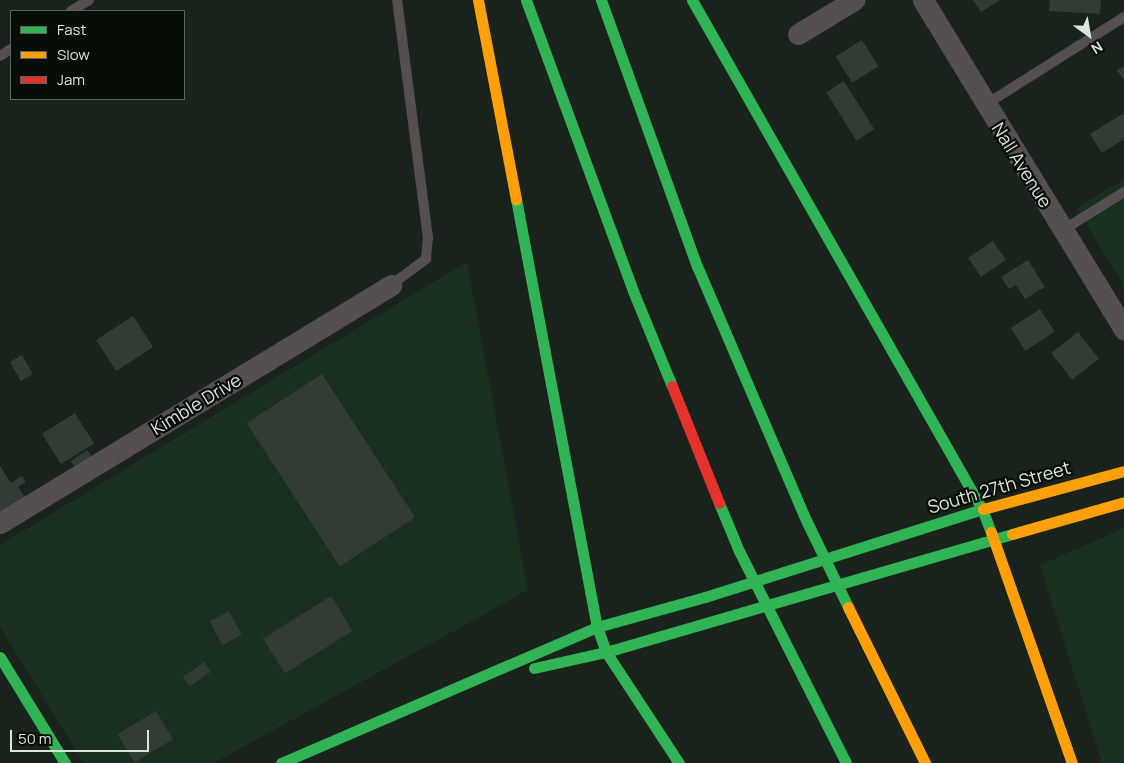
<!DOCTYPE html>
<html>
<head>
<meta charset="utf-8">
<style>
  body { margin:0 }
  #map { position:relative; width:1124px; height:763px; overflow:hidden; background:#19231b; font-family:Manrope,sans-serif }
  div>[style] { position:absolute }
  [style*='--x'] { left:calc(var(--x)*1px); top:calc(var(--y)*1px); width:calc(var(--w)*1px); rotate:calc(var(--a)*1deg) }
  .built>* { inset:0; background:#1a301e }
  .building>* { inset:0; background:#323b34; transform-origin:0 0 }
  .lane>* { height:10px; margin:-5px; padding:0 5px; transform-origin:5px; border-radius:5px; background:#554f51 }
  .street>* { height:21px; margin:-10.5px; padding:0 10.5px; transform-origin:10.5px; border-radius:10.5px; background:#554f51 }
  .fast>* { height:11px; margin:-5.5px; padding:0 5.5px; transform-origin:5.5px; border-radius:5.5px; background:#30b455 }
  .slow>* { height:11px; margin:-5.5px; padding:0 5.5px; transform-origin:5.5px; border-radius:5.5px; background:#ff9f0a }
  .jam>* { height:11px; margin:-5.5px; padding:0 5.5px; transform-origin:5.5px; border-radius:5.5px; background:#e5322d }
  span { translate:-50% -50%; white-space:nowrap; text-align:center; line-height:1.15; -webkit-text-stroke:4.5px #070e08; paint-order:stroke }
  .street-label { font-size:18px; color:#dae5dc }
  .legend { position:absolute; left:10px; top:10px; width:175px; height:90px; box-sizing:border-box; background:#070e08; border:1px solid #5b645d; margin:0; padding:6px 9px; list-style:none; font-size:15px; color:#dae5dc }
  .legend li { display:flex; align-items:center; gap:10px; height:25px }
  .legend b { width:25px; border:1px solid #5b645d }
  .north { position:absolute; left:1064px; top:10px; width:50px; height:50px; -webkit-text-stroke:4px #070e08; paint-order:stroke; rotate:148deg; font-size:14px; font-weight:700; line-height:20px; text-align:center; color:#dae5dc }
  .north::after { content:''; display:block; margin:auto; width:18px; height:22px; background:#dae5dc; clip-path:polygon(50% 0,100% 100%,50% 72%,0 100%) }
  .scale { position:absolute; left:10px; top:730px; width:139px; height:22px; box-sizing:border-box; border:2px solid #dae5dc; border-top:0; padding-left:6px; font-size:15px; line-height:18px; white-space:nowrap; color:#dae5dc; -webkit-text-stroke:4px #070e08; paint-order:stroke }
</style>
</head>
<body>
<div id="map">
  <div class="built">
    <i style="clip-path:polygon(1124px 179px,1124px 285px,1076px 208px)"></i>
    <i style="clip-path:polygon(467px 262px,528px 590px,214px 763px,84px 763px,0 627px,0 545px)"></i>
    <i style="clip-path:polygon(1124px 528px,1124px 763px,1102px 763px,1040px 565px)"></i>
  </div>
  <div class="building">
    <i style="clip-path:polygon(973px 0,1000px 0,981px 12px)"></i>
    <i style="clip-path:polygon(1050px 0,1101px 0,1100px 14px,1049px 11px)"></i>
    <i style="left:862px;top:40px;width:31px;height:31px;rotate:58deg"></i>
    <i style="clip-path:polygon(1124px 66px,1124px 81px,1117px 70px)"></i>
    <i style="left:844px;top:81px;width:57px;height:21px;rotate:58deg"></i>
    <i style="clip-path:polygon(1124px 113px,1124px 139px,1102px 153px,1090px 134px)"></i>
    <i style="left:993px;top:241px;width:23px;height:30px;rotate:56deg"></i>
    <i style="clip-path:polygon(1028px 260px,1045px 287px,1025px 299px,1016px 285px,1009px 289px,1001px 277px)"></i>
    <i style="left:1040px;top:309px;width:27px;height:35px;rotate:57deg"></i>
    <i style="left:133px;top:316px;width:37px;height:44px;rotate:57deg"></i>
    <i style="left:1078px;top:332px;width:34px;height:34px;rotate:52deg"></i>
    <i style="left:22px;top:355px;width:22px;height:14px;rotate:60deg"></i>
    <i style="left:322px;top:374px;width:171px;height:90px;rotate:57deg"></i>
    <i style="left:75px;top:413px;width:36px;height:39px;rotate:58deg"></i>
    <i style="left:87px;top:450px;width:11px;height:20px;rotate:56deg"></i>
    <i style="clip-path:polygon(0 466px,11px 483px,22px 476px,26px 482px,18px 487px,26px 498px,0 514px)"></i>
    <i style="left:331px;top:596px;width:41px;height:80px;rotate:58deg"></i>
    <i style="left:229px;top:611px;width:27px;height:22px;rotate:62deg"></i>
    <i style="left:204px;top:662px;width:12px;height:26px;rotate:55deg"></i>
    <i style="left:156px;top:711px;width:33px;height:45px;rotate:59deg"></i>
  </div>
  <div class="lane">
    <i style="--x:71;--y:11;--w:21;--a:-31"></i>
    <i style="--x:0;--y:56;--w:13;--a:-32"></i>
    <i style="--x:985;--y:105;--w:165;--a:-32.3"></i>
    <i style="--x:1063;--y:230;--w:72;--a:-31.9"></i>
    <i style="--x:391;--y:285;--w:44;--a:-36.6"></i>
    <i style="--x:426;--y:259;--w:21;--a:-85"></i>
    <i style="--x:428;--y:238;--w:240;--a:-97.4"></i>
  </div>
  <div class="street">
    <i style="--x:923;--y:0;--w:386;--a:58.6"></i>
    <i style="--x:798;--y:34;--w:66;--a:-31.3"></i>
    <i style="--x:0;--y:523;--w:458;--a:-31.3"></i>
  </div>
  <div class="fast">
    <i style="--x:526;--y:0;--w:310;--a:69.8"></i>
    <i style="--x:633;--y:291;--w:103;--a:67.7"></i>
    <i style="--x:601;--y:0;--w:283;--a:70.2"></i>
    <i style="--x:697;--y:266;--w:276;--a:66.8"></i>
    <i style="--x:806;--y:520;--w:97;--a:64.2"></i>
    <i style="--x:692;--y:0;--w:586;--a:60.33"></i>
    <i style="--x:982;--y:509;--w:25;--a:69"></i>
    <i style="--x:516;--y:199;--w:436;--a:79.3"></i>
    <i style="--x:597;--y:627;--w:27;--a:70"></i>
    <i style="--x:606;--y:652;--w:133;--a:56.7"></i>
    <i style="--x:719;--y:503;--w:52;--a:67.4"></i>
    <i style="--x:739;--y:551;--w:237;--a:63.2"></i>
    <i style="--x:597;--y:627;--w:112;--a:-15.5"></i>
    <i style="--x:705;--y:597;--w:292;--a:-17.6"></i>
    <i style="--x:606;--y:652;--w:423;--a:-16.2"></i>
    <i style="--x:0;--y:657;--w:124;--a:58.5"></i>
    <i style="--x:534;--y:668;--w:74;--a:-12.5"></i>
    <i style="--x:281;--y:763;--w:344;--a:-23.3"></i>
  </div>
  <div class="slow">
    <i style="--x:478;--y:0;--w:203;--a:79.2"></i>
    <i style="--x:983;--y:509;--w:146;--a:-15.1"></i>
    <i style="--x:991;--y:532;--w:245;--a:70.7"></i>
    <i style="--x:1012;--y:534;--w:116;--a:-15.9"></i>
    <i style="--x:848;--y:607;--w:174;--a:63.7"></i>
  </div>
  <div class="jam">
    <i style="--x:672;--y:386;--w:126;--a:68.1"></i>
  </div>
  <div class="street-label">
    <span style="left:1022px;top:165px;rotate:58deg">Nall Avenue</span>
    <span style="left:196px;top:404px;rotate:-31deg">Kimble Drive</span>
    <span style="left:999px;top:487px;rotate:-16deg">South 27th Street</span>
  </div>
  <ul class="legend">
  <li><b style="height:6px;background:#30b455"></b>Fast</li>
  <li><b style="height:6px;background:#ff9f0a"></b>Slow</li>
  <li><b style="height:6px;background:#e5322d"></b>Jam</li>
  </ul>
  <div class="north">N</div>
  <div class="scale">50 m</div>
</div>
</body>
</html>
